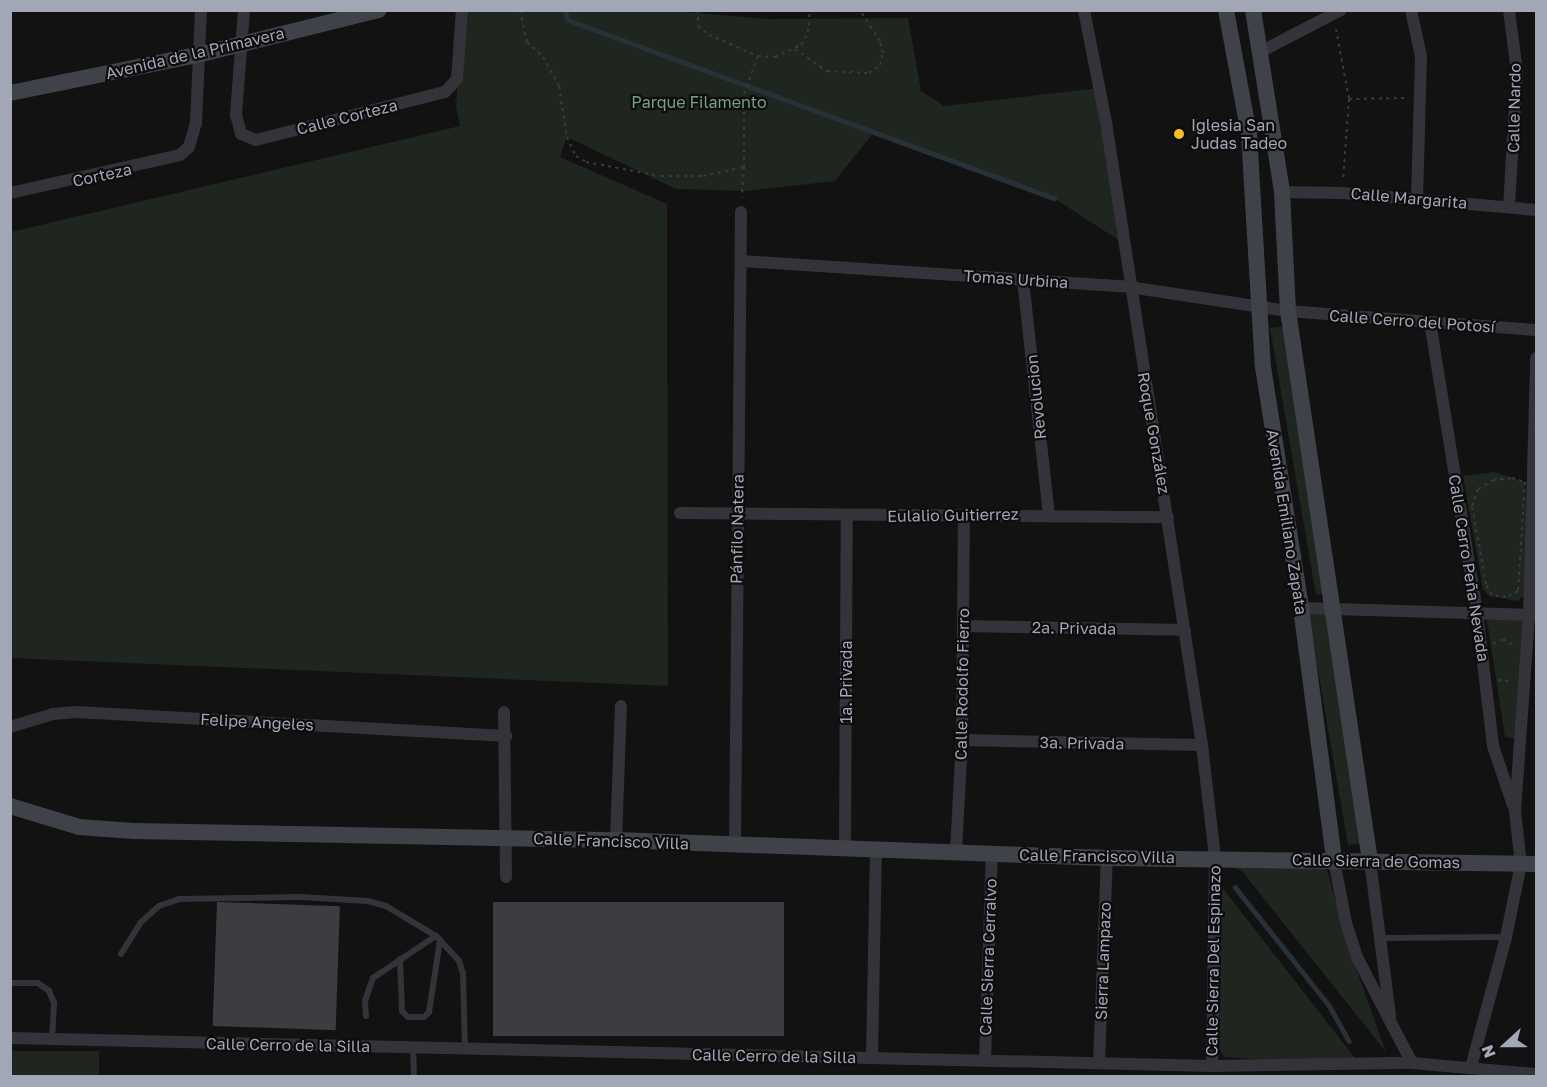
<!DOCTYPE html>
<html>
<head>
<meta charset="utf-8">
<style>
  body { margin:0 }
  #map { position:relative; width:1547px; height:1087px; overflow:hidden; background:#121213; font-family:"Golos Text",sans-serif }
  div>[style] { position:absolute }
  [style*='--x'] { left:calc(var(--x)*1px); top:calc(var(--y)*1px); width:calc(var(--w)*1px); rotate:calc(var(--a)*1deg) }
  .green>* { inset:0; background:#1e261f; transform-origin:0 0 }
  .stream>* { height:4.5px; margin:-2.25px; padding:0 2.25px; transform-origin:2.25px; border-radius:2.25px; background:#283038 }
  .building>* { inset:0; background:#3c3c41; transform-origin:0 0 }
  .path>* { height:2px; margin-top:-1px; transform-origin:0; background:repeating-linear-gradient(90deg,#383a40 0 3px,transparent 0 7.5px) }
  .lane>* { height:6px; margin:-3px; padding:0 3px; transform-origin:3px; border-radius:3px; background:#333339 }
  .street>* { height:12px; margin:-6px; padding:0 6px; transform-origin:6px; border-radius:6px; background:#333339 }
  .secondary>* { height:16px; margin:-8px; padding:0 8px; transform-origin:8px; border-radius:8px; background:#404249 }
  .dots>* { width:16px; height:16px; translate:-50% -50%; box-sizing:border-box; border:3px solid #0d0d0e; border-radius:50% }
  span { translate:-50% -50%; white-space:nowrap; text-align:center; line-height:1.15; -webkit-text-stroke:4.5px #0d0d0e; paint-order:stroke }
  .street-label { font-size:16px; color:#a2a7b5 }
  .park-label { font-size:16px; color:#78a17d }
  .poi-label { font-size:16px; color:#a2a7b5 }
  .left { translate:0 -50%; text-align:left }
  .frame { position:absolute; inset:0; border:12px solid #a2a7b5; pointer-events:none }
  .north { position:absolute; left:1475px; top:1015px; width:60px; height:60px; -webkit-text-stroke:4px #0d0d0e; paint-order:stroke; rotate:249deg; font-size:16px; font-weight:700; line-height:24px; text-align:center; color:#a2a7b5 }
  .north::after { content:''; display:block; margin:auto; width:21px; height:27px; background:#a2a7b5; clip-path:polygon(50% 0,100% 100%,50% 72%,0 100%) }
</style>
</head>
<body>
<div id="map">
  <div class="green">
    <i style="clip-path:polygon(661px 10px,767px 19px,908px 18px,921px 91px,944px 106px,1099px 88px,1123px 243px,1054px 198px,874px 132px,835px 181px,746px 191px,676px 189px,567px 137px,560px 157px,667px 204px,668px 686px,11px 658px,11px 232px,460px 126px,456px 107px,463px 11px)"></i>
    <i style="clip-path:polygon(1295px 325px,1334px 592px,1316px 595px,1270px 328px)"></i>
    <i style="clip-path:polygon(1494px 472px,1525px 482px,1529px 590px,1518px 601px,1489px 596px,1483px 589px,1463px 476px)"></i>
    <i style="clip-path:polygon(1337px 611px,1372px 842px,1348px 845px,1308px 612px)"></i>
    <i style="clip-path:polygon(1486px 614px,1526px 618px,1520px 739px,1505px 737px)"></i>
    <i style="clip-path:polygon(1325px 862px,1347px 943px,1386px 1052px,1242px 871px,1220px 863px)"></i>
    <i style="clip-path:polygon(1218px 882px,1361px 1066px,1224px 1057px,1220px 1050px,1209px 904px)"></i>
    <i style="left:11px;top:1051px;width:88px;height:25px"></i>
  </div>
  <div class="stream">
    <i style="--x:565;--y:10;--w:10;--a:73"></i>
    <i style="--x:568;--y:20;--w:518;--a:20.12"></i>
    <i style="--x:1235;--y:887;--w:151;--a:51.5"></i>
    <i style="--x:1329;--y:1005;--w:41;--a:60.9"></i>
  </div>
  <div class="building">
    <i style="left:217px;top:902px;width:123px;height:124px;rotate:2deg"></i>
    <i style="left:493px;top:902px;width:291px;height:134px"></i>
  </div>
  <div class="path">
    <i style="--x:520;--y:10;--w:33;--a:78"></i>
    <i style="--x:527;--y:42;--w:22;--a:43"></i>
    <i style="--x:543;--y:57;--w:33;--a:61"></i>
    <i style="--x:559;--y:86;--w:52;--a:81.1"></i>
    <i style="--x:567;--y:137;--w:21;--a:65"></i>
    <i style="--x:576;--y:156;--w:12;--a:31"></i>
    <i style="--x:586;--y:162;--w:76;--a:10.6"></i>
    <i style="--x:661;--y:176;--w:42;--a:0"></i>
    <i style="--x:703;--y:176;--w:42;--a:-12.4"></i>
    <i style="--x:744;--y:167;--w:31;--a:94"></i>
    <i style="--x:698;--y:10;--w:16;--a:90"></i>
    <i style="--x:698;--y:26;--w:14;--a:39"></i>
    <i style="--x:709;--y:35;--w:53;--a:23.2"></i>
    <i style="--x:758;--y:56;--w:17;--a:3"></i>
    <i style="--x:775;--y:57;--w:29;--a:-25"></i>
    <i style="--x:801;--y:45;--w:15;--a:-62"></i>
    <i style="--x:808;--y:32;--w:22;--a:-85"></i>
    <i style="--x:1336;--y:29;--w:71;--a:79.5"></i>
    <i style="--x:1349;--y:99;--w:82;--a:94.2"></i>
    <i style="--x:795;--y:49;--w:39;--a:35"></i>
    <i style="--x:827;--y:71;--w:42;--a:2.7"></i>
    <i style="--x:869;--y:73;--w:14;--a:-36"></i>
    <i style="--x:880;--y:65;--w:12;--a:-76"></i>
    <i style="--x:883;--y:53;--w:12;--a:-104"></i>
    <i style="--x:880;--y:41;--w:37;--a:-123"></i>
    <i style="--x:1349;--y:99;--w:57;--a:-1"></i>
    <i style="--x:744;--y:167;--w:73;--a:-90"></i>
    <i style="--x:744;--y:94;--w:40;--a:-69.8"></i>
    <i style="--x:1512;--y:478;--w:14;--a:17"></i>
    <i style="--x:1525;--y:482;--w:109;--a:93.7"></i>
    <i style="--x:1518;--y:591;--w:13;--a:153"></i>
    <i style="--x:1506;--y:597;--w:14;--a:-172"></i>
    <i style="--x:1492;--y:595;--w:13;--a:-119"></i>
    <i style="--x:1486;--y:584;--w:79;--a:-100.2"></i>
    <i style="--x:1472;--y:506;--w:18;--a:-71"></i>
    <i style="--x:1478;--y:489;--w:17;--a:-31"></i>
    <i style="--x:1493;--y:480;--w:19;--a:-6"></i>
    <i style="--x:1493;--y:644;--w:11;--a:-27"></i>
    <i style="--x:1503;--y:639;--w:13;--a:32"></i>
    <i style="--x:1498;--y:680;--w:13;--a:4"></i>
  </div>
  <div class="lane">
    <i style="--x:1380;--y:938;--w:126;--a:-0.5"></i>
    <i style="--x:121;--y:954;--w:36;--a:-58"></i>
    <i style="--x:140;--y:923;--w:25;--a:-42"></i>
    <i style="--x:159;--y:906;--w:21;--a:-19"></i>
    <i style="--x:179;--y:899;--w:122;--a:-0.9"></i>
    <i style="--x:301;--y:897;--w:67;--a:3.4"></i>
    <i style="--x:368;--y:901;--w:19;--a:16"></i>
    <i style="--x:386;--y:906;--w:58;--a:31"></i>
    <i style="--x:436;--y:936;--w:34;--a:47"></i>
    <i style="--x:459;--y:961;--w:13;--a:72"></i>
    <i style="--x:463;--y:973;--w:77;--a:88.5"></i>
    <i style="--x:400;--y:959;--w:52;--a:87.8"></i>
    <i style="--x:402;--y:1011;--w:8;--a:45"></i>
    <i style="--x:408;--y:1017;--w:16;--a:0"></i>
    <i style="--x:424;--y:1017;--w:7;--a:-45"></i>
    <i style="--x:429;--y:1012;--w:73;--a:-81.3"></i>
    <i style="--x:10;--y:983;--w:28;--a:0"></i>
    <i style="--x:38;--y:983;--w:14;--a:36"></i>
    <i style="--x:49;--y:991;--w:13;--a:67"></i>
    <i style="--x:54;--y:1003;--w:36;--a:93"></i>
    <i style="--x:366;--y:1016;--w:15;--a:-94"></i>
    <i style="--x:365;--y:1001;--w:24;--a:-71"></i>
    <i style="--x:373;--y:978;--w:76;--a:-33.7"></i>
    <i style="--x:413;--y:1048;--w:28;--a:88"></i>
  </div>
  <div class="street">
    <i style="--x:244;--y:10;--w:105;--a:94.4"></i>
    <i style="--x:236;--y:115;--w:20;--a:75"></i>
    <i style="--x:241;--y:134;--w:16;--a:22"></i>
    <i style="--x:256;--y:140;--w:195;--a:-14.3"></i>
    <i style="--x:445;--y:92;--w:18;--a:-47"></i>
    <i style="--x:457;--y:79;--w:69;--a:-85.9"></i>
    <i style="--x:1084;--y:10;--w:114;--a:78.9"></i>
    <i style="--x:1106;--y:122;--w:630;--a:81.24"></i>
    <i style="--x:1202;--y:745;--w:113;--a:83.4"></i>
    <i style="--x:1215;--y:857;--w:209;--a:90.8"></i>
    <i style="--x:1411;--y:10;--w:47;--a:77.7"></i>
    <i style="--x:1421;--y:56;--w:144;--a:91.6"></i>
    <i style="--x:1509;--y:10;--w:63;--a:82.6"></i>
    <i style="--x:1517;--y:72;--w:134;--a:93.4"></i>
    <i style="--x:1262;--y:51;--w:89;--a:-27.4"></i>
    <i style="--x:1282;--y:192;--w:60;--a:1"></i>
    <i style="--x:1342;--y:193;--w:195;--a:5"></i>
    <i style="--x:10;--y:193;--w:174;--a:-12.6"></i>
    <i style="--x:180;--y:155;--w:12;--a:-42"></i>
    <i style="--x:189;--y:147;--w:25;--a:-74"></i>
    <i style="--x:196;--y:123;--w:113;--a:-87.5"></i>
    <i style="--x:742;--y:261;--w:388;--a:3.8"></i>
    <i style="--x:1129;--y:287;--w:161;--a:8.6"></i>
    <i style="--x:1288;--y:311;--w:249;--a:4.4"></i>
    <i style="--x:1023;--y:280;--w:235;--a:83.7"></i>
    <i style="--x:1430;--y:322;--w:295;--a:80.8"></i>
    <i style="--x:1477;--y:613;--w:134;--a:83.1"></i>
    <i style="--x:1493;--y:746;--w:62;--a:71.3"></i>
    <i style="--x:680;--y:513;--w:488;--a:0.5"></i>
    <i style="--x:1301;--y:608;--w:234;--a:1.7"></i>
    <i style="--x:963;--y:626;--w:222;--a:1"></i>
    <i style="--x:504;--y:712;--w:165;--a:89.3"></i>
    <i style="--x:10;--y:727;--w:45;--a:-16.8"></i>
    <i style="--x:53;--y:714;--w:24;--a:-5"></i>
    <i style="--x:77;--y:712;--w:430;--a:3.2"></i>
    <i style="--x:962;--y:740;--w:240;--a:1.2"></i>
    <i style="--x:616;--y:840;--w:134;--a:-87.9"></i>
    <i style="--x:735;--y:846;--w:634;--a:-89.46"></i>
    <i style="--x:845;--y:847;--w:331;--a:-89.7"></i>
    <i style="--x:956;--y:851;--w:111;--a:-86.9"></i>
    <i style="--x:962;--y:740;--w:224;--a:-89.5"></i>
    <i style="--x:1334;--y:860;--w:64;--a:79.2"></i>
    <i style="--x:1346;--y:923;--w:38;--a:72"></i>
    <i style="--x:1358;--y:959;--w:117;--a:62.6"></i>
    <i style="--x:1370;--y:861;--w:156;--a:82.6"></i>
    <i style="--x:10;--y:1038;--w:1202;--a:1.33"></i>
    <i style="--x:1212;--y:1066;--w:200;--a:-0.9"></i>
    <i style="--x:1412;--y:1063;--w:124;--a:5.1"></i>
    <i style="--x:872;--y:1057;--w:208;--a:-88.9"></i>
    <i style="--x:985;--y:1061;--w:208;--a:-88.1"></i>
    <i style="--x:1099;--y:1063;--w:205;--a:-87.8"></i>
    <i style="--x:1471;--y:1067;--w:135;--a:-74.9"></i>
    <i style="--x:1506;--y:937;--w:75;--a:-78.4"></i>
    <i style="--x:1521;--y:864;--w:53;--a:-96.5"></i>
    <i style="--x:1515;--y:811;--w:196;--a:-85.9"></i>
    <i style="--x:1529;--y:615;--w:257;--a:-88.4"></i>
  </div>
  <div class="secondary">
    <i style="--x:1226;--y:10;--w:126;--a:79.5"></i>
    <i style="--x:1249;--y:134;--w:233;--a:86.6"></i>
    <i style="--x:1263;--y:367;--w:244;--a:81"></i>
    <i style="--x:1301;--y:608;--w:254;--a:82.5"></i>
    <i style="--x:1253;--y:10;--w:184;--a:80.9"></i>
    <i style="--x:1282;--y:192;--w:119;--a:87.1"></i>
    <i style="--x:1288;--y:311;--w:556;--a:81.52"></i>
    <i style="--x:10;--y:93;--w:191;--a:-11.5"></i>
    <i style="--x:197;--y:55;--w:187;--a:-13.9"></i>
    <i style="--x:10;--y:806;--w:72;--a:16.9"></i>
    <i style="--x:79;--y:827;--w:55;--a:4.2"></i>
    <i style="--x:134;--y:831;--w:482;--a:1.1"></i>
    <i style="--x:616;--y:840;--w:491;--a:2.1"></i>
    <i style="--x:1107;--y:858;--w:429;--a:0.8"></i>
  </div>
  <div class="dots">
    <i style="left:1179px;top:134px;background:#fbbe22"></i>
  </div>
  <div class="street-label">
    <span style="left:195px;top:53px;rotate:-13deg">Avenida de la Primavera</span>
    <span style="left:1514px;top:108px;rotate:-89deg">Calle Nardo</span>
    <span style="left:347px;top:117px;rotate:-14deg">Calle Corteza</span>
    <span style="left:102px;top:175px;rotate:-12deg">Corteza</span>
    <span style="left:1409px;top:198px;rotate:5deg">Calle Margarita</span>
    <span style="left:1016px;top:279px;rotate:4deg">Tomas Urbina</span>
    <span style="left:1412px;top:321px;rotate:4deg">Calle Cerro del Potosí</span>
    <span style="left:1036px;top:397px;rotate:-96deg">Revolucion</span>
    <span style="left:1154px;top:433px;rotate:80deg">Roque González</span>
    <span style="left:953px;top:515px;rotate:-1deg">Eulalio Guitierrez</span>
    <span style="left:1287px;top:522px;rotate:81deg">Avenida Emiliano Zapata</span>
    <span style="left:737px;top:529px;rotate:-89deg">Pánfilo Natera</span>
    <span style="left:1469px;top:568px;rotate:81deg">Calle Cerro Peña Nevada</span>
    <span style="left:1074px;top:628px;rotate:1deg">2a. Privada</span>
    <span style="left:846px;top:682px;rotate:-90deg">1a. Privada</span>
    <span style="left:962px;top:684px;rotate:-89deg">Calle Rodolfo Fierro</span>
    <span style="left:257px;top:722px;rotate:3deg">Felipe Angeles</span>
    <span style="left:1082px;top:743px;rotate:1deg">3a. Privada</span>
    <span style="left:611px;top:841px;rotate:2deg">Calle Francisco Villa</span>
    <span style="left:1097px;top:856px;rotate:1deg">Calle Francisco Villa</span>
    <span style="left:1376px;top:861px;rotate:1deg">Calle Sierra de Gomas</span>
    <span style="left:988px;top:957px;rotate:-88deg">Calle Sierra Cerralvo</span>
    <span style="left:1103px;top:961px;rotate:-88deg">Sierra Lampazo</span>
    <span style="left:1213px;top:961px;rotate:-89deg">Calle Sierra Del Espinazo</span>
    <span style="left:288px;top:1045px;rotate:1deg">Calle Cerro de la Silla</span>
    <span style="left:774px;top:1056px;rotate:1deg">Calle Cerro de la Silla</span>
  </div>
  <div class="park-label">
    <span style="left:699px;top:102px">Parque Filamento</span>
  </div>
  <div class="poi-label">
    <span class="left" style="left:1191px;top:134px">Iglesia San<br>Judas Tadeo</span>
  </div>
  <div class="frame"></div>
  <div class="north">N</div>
</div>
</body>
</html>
